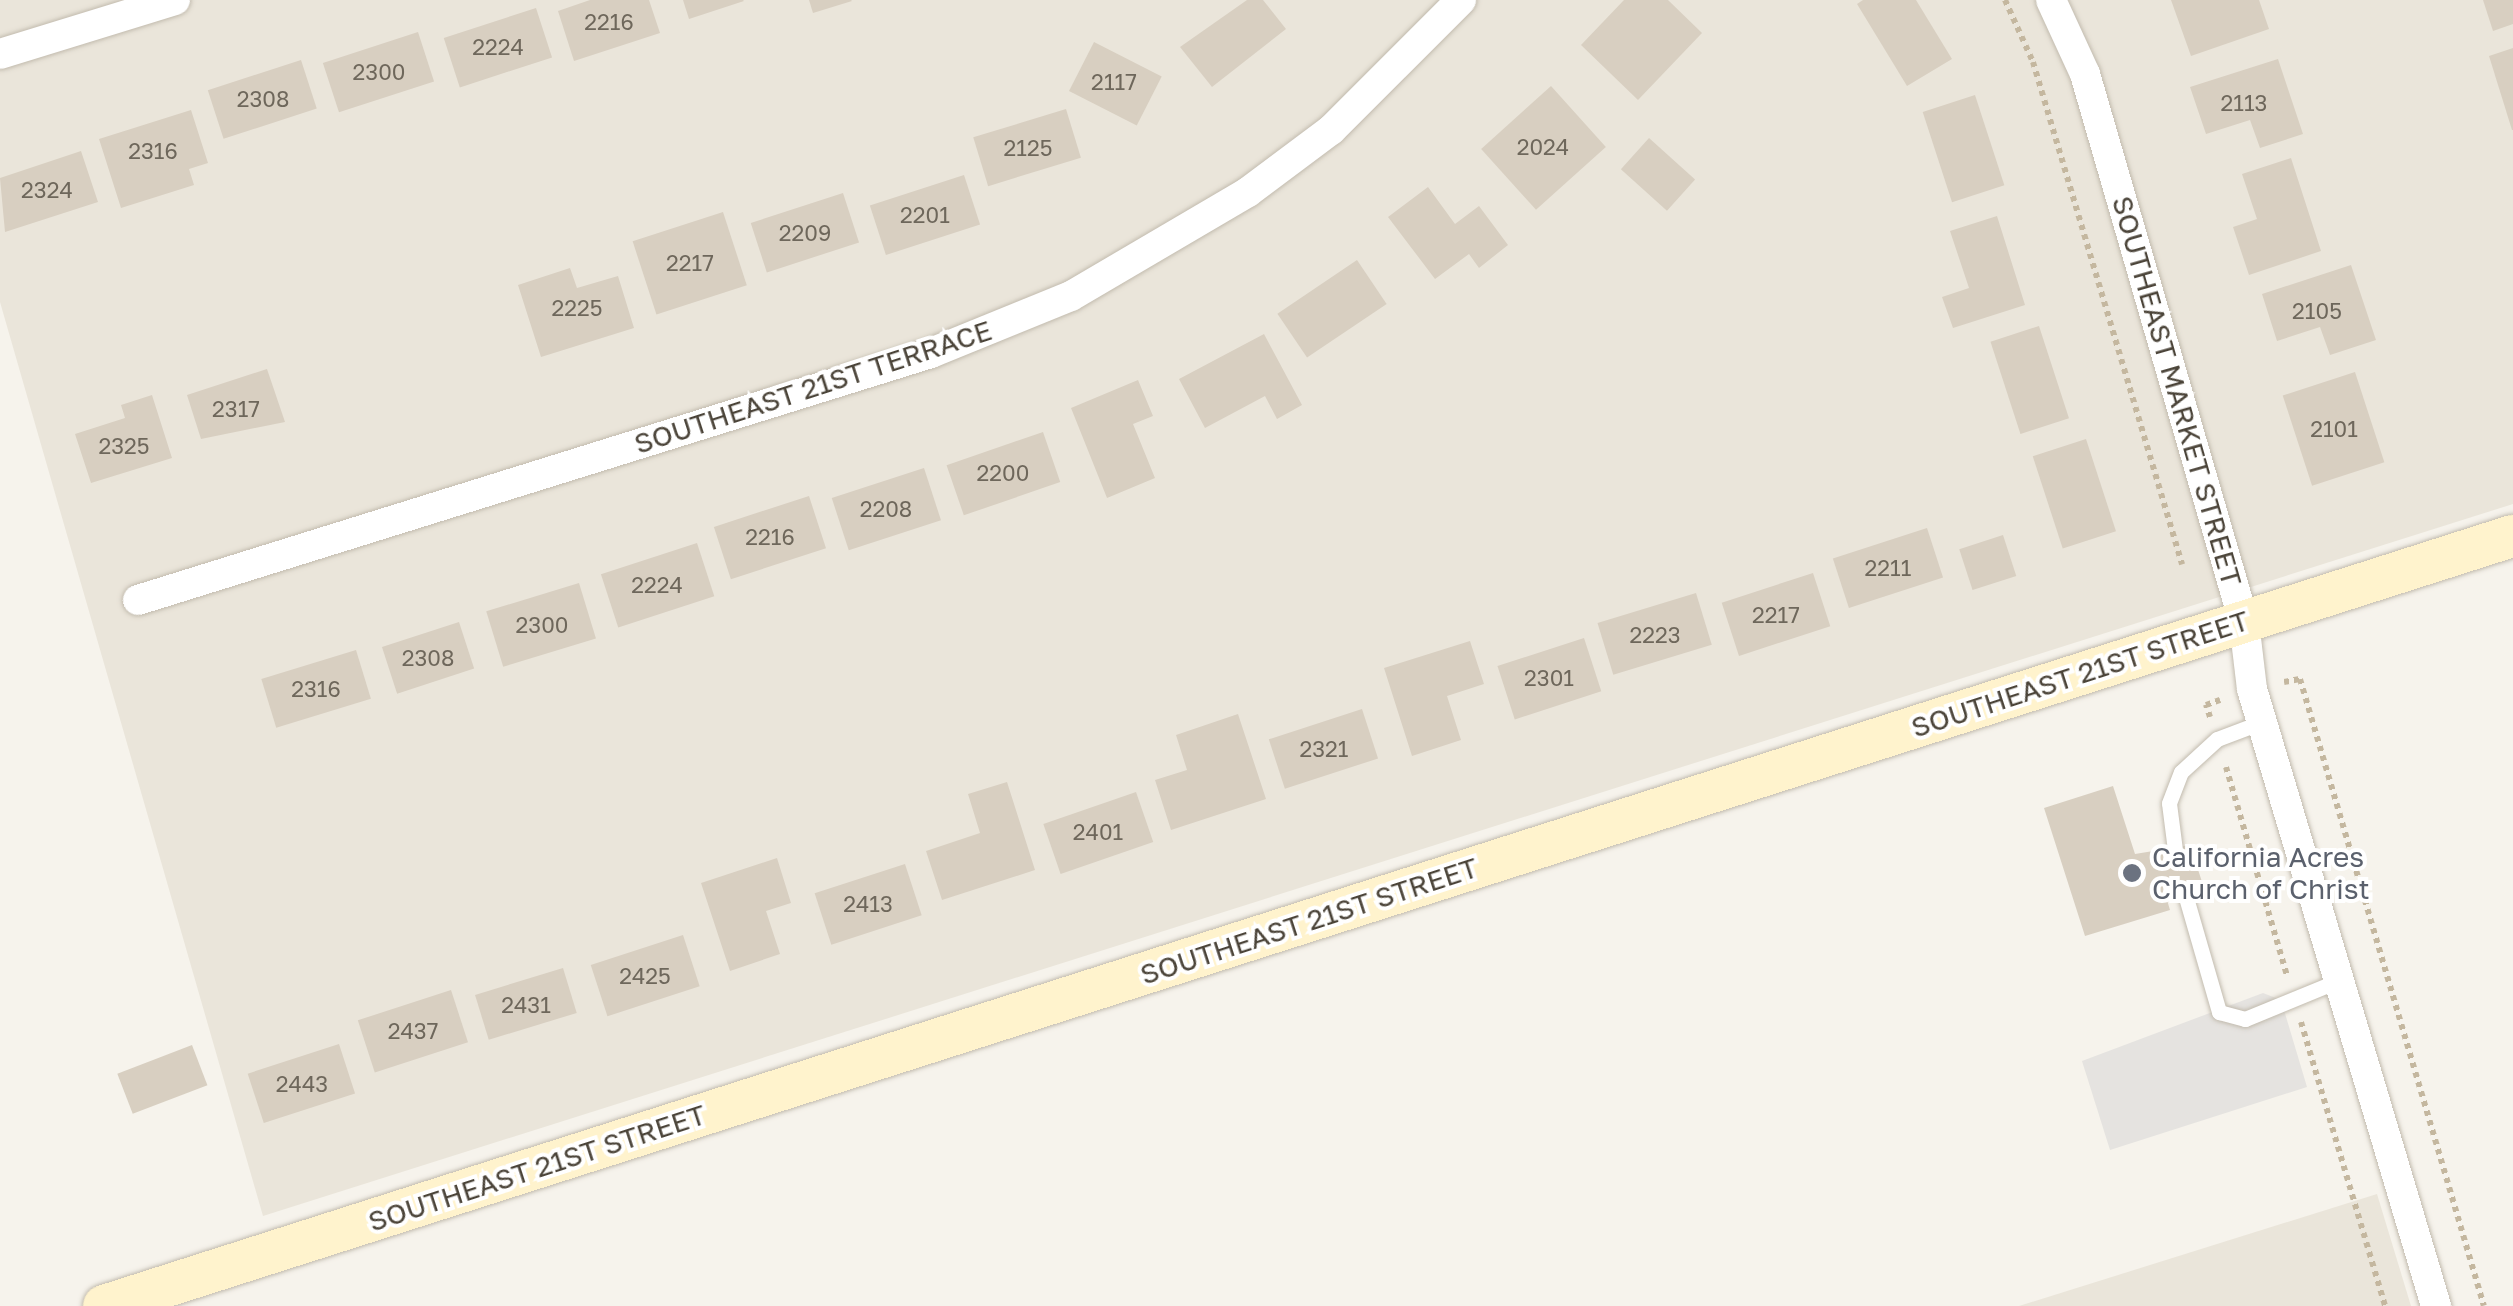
<!DOCTYPE html>
<html>
<head>
<meta charset="utf-8">
<style>
  body { margin:0 }
  #map { position:relative; width:2513px; height:1306px; overflow:hidden; background:#f6f3ec; font-family:"Golos Text",sans-serif }
  div>[style] { position:absolute }
  [style*='--x'] { left:calc(var(--x)*1px); top:calc(var(--y)*1px); width:calc(var(--w)*1px); rotate:calc(var(--a)*1deg) }
  .residential>* { inset:0; background:#eae5da }
  .parking>* { inset:0; background:#e5e3e0 }
  .building>* { inset:0; background:#d8cfc1; transform-origin:0 0 }
  .path>* { height:6px; margin-top:-3px; transform-origin:0; background:repeating-linear-gradient(90deg,#c4b79f 0 5px,transparent 0 10px) }
  .roads { filter:drop-shadow(0 0 2px #c2bbae) drop-shadow(0 0 2px #c2bbae) }
  .lane>* { height:15px; margin:-7.5px; padding:0 7.5px; transform-origin:7.5px; border-radius:7.5px; background:#fff }
  .street>* { height:30px; margin:-15px; padding:0 15px; transform-origin:15px; border-radius:15px; background:#fff }
  .secondary>* { height:42px; margin:-21px; padding:0 21px; transform-origin:21px; border-radius:21px; background:#fff3cd }
  .dots>* { width:28px; height:28px; translate:-50% -50%; box-sizing:border-box; border:5px solid #fff; border-radius:50% }
  span { translate:-50% -50%; white-space:nowrap; text-align:center; line-height:1.15; -webkit-text-stroke:8px #fff; paint-order:stroke }
  .number-label { font-size:22px; color:#6e675b }
  .number-label span { -webkit-text-stroke-width:0 }
  .street-label { font-size:28px; color:#4b4439 }
  .worship-label { font-size:28px; color:#5b616d }
  .left { translate:0 -50%; text-align:left }
</style>
</head>
<body>
<div id="map">
  <div class="residential">
    <i style="clip-path:polygon(0 0,2513px 0,2513px 504px,263px 1216px,0 302px)"></i>
    <i style="clip-path:polygon(2377px 1194px,2411px 1306px,2019px 1306px)"></i>
  </div>
  <div class="parking">
    <i style="clip-path:polygon(2263px 993px,2281px 1000px,2307px 1087px,2110px 1150px,2082px 1061px)"></i>
  </div>
  <div class="building">
    <i style="clip-path:polygon(590px 0,649px 0,660px 33px,574px 61px,558px 11px)"></i>
    <i style="clip-path:polygon(683px 0,743px 0,744px 1px,689px 19px)"></i>
    <i style="clip-path:polygon(809px 0,851px 0,852px 1px,813px 13px)"></i>
    <i style="clip-path:polygon(1247px 0,1263px 0,1286px 29px,1212px 87px,1180px 47px)"></i>
    <i style="clip-path:polygon(1624px 0,1668px 0,1702px 33px,1638px 100px,1581px 45px)"></i>
    <i style="clip-path:polygon(1863px 0,1916px 0,1952px 59px,1907px 86px,1857px 4px)"></i>
    <i style="clip-path:polygon(2171px 0,2259px 0,2269px 29px,2191px 56px)"></i>
    <i style="clip-path:polygon(2483px 0,2513px 0,2513px 24px,2493px 31px)"></i>
    <i style="left:536px;top:8px;width:52px;height:97px;rotate:72deg"></i>
    <i style="left:418px;top:32px;width:52px;height:100px;rotate:72deg"></i>
    <i style="left:1094px;top:42px;width:76px;height:55px;rotate:27deg"></i>
    <i style="clip-path:polygon(2513px 48px,2513px 130px,2512px 130px,2489px 56px)"></i>
    <i style="clip-path:polygon(2278px 59px,2303px 134px,2260px 148px,2250px 120px,2206px 134px,2190px 87px)"></i>
    <i style="left:301px;top:60px;width:51px;height:98px;rotate:72deg"></i>
    <i style="left:1551px;top:86px;width:82px;height:94px;rotate:48deg"></i>
    <i style="left:1975px;top:95px;width:95px;height:55px;rotate:72deg"></i>
    <i style="left:1066px;top:109px;width:51px;height:97px;rotate:73deg"></i>
    <i style="clip-path:polygon(191px 110px,208px 163px,189px 169px,194px 185px,121px 208px,99px 139px)"></i>
    <i style="left:1649px;top:138px;width:62px;height:42px;rotate:42deg"></i>
    <i style="clip-path:polygon(81px 151px,98px 202px,5px 232px,0 178px)"></i>
    <i style="clip-path:polygon(2291px 158px,2321px 251px,2249px 275px,2233px 227px,2257px 219px,2242px 174px)"></i>
    <i style="left:964px;top:175px;width:52px;height:99px;rotate:72deg"></i>
    <i style="clip-path:polygon(1428px 187px,1455px 224px,1479px 206px,1508px 245px,1479px 268px,1469px 254px,1435px 279px,1388px 217px)"></i>
    <i style="left:843px;top:193px;width:52px;height:97px;rotate:72deg"></i>
    <i style="left:723px;top:212px;width:77px;height:95px;rotate:72deg"></i>
    <i style="clip-path:polygon(1997px 216px,2025px 305px,1953px 328px,1942px 297px,1969px 288px,1950px 231px)"></i>
    <i style="left:1357px;top:260px;width:53px;height:96px;rotate:56deg"></i>
    <i style="clip-path:polygon(2351px 265px,2376px 340px,2330px 355px,2320px 327px,2277px 341px,2262px 294px)"></i>
    <i style="clip-path:polygon(570px 268px,577px 288px,618px 276px,634px 328px,541px 357px,518px 285px)"></i>
    <i style="left:2039px;top:326px;width:97px;height:51px;rotate:72deg"></i>
    <i style="clip-path:polygon(1264px 334px,1302px 405px,1277px 419px,1265px 396px,1205px 428px,1179px 379px)"></i>
    <i style="clip-path:polygon(267px 369px,285px 422px,201px 439px,187px 395px)"></i>
    <i style="left:2355px;top:372px;width:95px;height:76px;rotate:72deg"></i>
    <i style="clip-path:polygon(1138px 380px,1153px 416px,1133px 424px,1155px 478px,1107px 498px,1071px 408px)"></i>
    <i style="clip-path:polygon(152px 395px,172px 458px,91px 483px,75px 434px,125px 418px,121px 405px)"></i>
    <i style="left:1043px;top:432px;width:53px;height:102px;rotate:71deg"></i>
    <i style="left:2086px;top:439px;width:97px;height:56px;rotate:72deg"></i>
    <i style="left:924px;top:468px;width:55px;height:97px;rotate:72deg"></i>
    <i style="left:809px;top:496px;width:55px;height:100px;rotate:72deg"></i>
    <i style="left:1927px;top:528px;width:52px;height:99px;rotate:72deg"></i>
    <i style="left:2003px;top:535px;width:43px;height:46px;rotate:72deg"></i>
    <i style="left:697px;top:543px;width:56px;height:101px;rotate:72deg"></i>
    <i style="left:1813px;top:573px;width:56px;height:96px;rotate:72deg"></i>
    <i style="left:579px;top:583px;width:58px;height:97px;rotate:73deg"></i>
    <i style="left:1696px;top:593px;width:54px;height:103px;rotate:73deg"></i>
    <i style="left:459px;top:622px;width:49px;height:81px;rotate:72deg"></i>
    <i style="left:1584px;top:638px;width:56px;height:91px;rotate:72deg"></i>
    <i style="clip-path:polygon(1470px 641px,1484px 684px,1447px 696px,1461px 740px,1412px 756px,1384px 668px)"></i>
    <i style="left:356px;top:650px;width:51px;height:99px;rotate:73deg"></i>
    <i style="left:1362px;top:709px;width:52px;height:98px;rotate:72deg"></i>
    <i style="clip-path:polygon(1238px 714px,1266px 799px,1171px 830px,1155px 780px,1187px 770px,1176px 735px)"></i>
    <i style="clip-path:polygon(1007px 782px,1035px 870px,942px 900px,926px 851px,980px 833px,968px 794px)"></i>
    <i style="clip-path:polygon(2113px 786px,2135px 854px,2190px 845px,2204px 888px,2167px 900px,2170px 910px,2085px 936px,2044px 808px)"></i>
    <i style="left:1136px;top:792px;width:53px;height:98px;rotate:71deg"></i>
    <i style="clip-path:polygon(777px 858px,791px 903px,766px 911px,780px 954px,730px 971px,701px 883px)"></i>
    <i style="left:905px;top:864px;width:54px;height:95px;rotate:72deg"></i>
    <i style="left:683px;top:935px;width:54px;height:97px;rotate:72deg"></i>
    <i style="left:563px;top:968px;width:47px;height:92px;rotate:73deg"></i>
    <i style="left:451px;top:990px;width:55px;height:98px;rotate:72deg"></i>
    <i style="left:339px;top:1044px;width:52px;height:96px;rotate:72deg"></i>
    <i style="left:192px;top:1045px;width:43px;height:80px;rotate:69deg"></i>
  </div>
  <div class="path">
    <i style="--x:2005;--y:0;--w:68;--a:65.7"></i>
    <i style="--x:2033;--y:62;--w:524;--a:73.47"></i>
    <i style="--x:2284;--y:682;--w:16;--a:-11"></i>
    <i style="--x:2300;--y:679;--w:653;--a:73.65"></i>
    <i style="--x:2210;--y:717;--w:13;--a:-108"></i>
    <i style="--x:2206;--y:705;--w:15;--a:-20"></i>
    <i style="--x:2226;--y:767;--w:218;--a:73.7"></i>
    <i style="--x:2301;--y:1022;--w:296;--a:73.5"></i>
  </div>
  <div class="roads">
    <div class="lane">
      <i style="--x:2175;--y:850;--w:47;--a:-97.3"></i>
      <i style="--x:2169;--y:803;--w:33;--a:-69"></i>
      <i style="--x:2181;--y:772;--w:49;--a:-42.5"></i>
      <i style="--x:2217;--y:739;--w:48;--a:-20.7"></i>
      <i style="--x:2185;--y:894;--w:123;--a:73.9"></i>
      <i style="--x:2219;--y:1012;--w:27;--a:15"></i>
      <i style="--x:2245;--y:1019;--w:103;--a:-22.3"></i>
    </div>
    <div class="street">
      <i style="--x:2051;--y:0;--w:81;--a:65.3"></i>
      <i style="--x:2085;--y:74;--w:571;--a:73.82"></i>
      <i style="--x:2244;--y:622;--w:67;--a:83.2"></i>
      <i style="--x:2252;--y:689;--w:644;--a:73.39"></i>
      <i style="--x:0;--y:54;--w:183;--a:-17.1"></i>
      <i style="--x:138;--y:600;--w:831;--a:-17.3"></i>
      <i style="--x:931;--y:353;--w:151;--a:-22.2"></i>
      <i style="--x:1071;--y:296;--w:205;--a:-30.4"></i>
      <i style="--x:1248;--y:192;--w:104;--a:-36.8"></i>
      <i style="--x:1331;--y:130;--w:184;--a:-45"></i>
    </div>
    <div class="secondary">
      <i style="--x:104;--y:1306;--w:2529;--a:-17.73"></i>
    </div>
  </div>
  <div class="dots">
    <i style="left:2132px;top:873px;background:#6b7280"></i>
  </div>
  <div class="number-label">
    <span style="left:609px;top:22px">2216</span>
    <span style="left:498px;top:47px">2224</span>
    <span style="left:379px;top:72px">2300</span>
    <span style="left:1114px;top:82px">2117</span>
    <span style="left:263px;top:99px">2308</span>
    <span style="left:2244px;top:103px">2113</span>
    <span style="left:1543px;top:147px">2024</span>
    <span style="left:1028px;top:148px">2125</span>
    <span style="left:153px;top:151px">2316</span>
    <span style="left:47px;top:190px">2324</span>
    <span style="left:925px;top:215px">2201</span>
    <span style="left:805px;top:233px">2209</span>
    <span style="left:690px;top:263px">2217</span>
    <span style="left:577px;top:308px">2225</span>
    <span style="left:2317px;top:311px">2105</span>
    <span style="left:236px;top:409px">2317</span>
    <span style="left:2334px;top:429px">2101</span>
    <span style="left:124px;top:446px">2325</span>
    <span style="left:1003px;top:473px">2200</span>
    <span style="left:886px;top:509px">2208</span>
    <span style="left:770px;top:537px">2216</span>
    <span style="left:1888px;top:568px">2211</span>
    <span style="left:657px;top:585px">2224</span>
    <span style="left:1776px;top:615px">2217</span>
    <span style="left:542px;top:625px">2300</span>
    <span style="left:1655px;top:635px">2223</span>
    <span style="left:428px;top:658px">2308</span>
    <span style="left:1549px;top:678px">2301</span>
    <span style="left:316px;top:689px">2316</span>
    <span style="left:1324px;top:749px">2321</span>
    <span style="left:1098px;top:832px">2401</span>
    <span style="left:868px;top:904px">2413</span>
    <span style="left:645px;top:976px">2425</span>
    <span style="left:526px;top:1005px">2431</span>
    <span style="left:413px;top:1031px">2437</span>
    <span style="left:302px;top:1084px">2443</span>
  </div>
  <div class="street-label">
    <span style="left:813px;top:387px;rotate:-18deg">SOUTHEAST 21ST TERRACE</span>
    <span style="left:2177px;top:391px;rotate:74deg">SOUTHEAST MARKET STREET</span>
    <span style="left:2080px;top:674px;rotate:-18deg">SOUTHEAST 21ST STREET</span>
    <span style="left:1309px;top:921px;rotate:-18deg">SOUTHEAST 21ST STREET</span>
    <span style="left:537px;top:1168px;rotate:-18deg">SOUTHEAST 21ST STREET</span>
  </div>
  <div class="worship-label">
    <span class="left" style="left:2152px;top:873px">California Acres<br>Church of Christ</span>
  </div>
</div>
</body>
</html>
